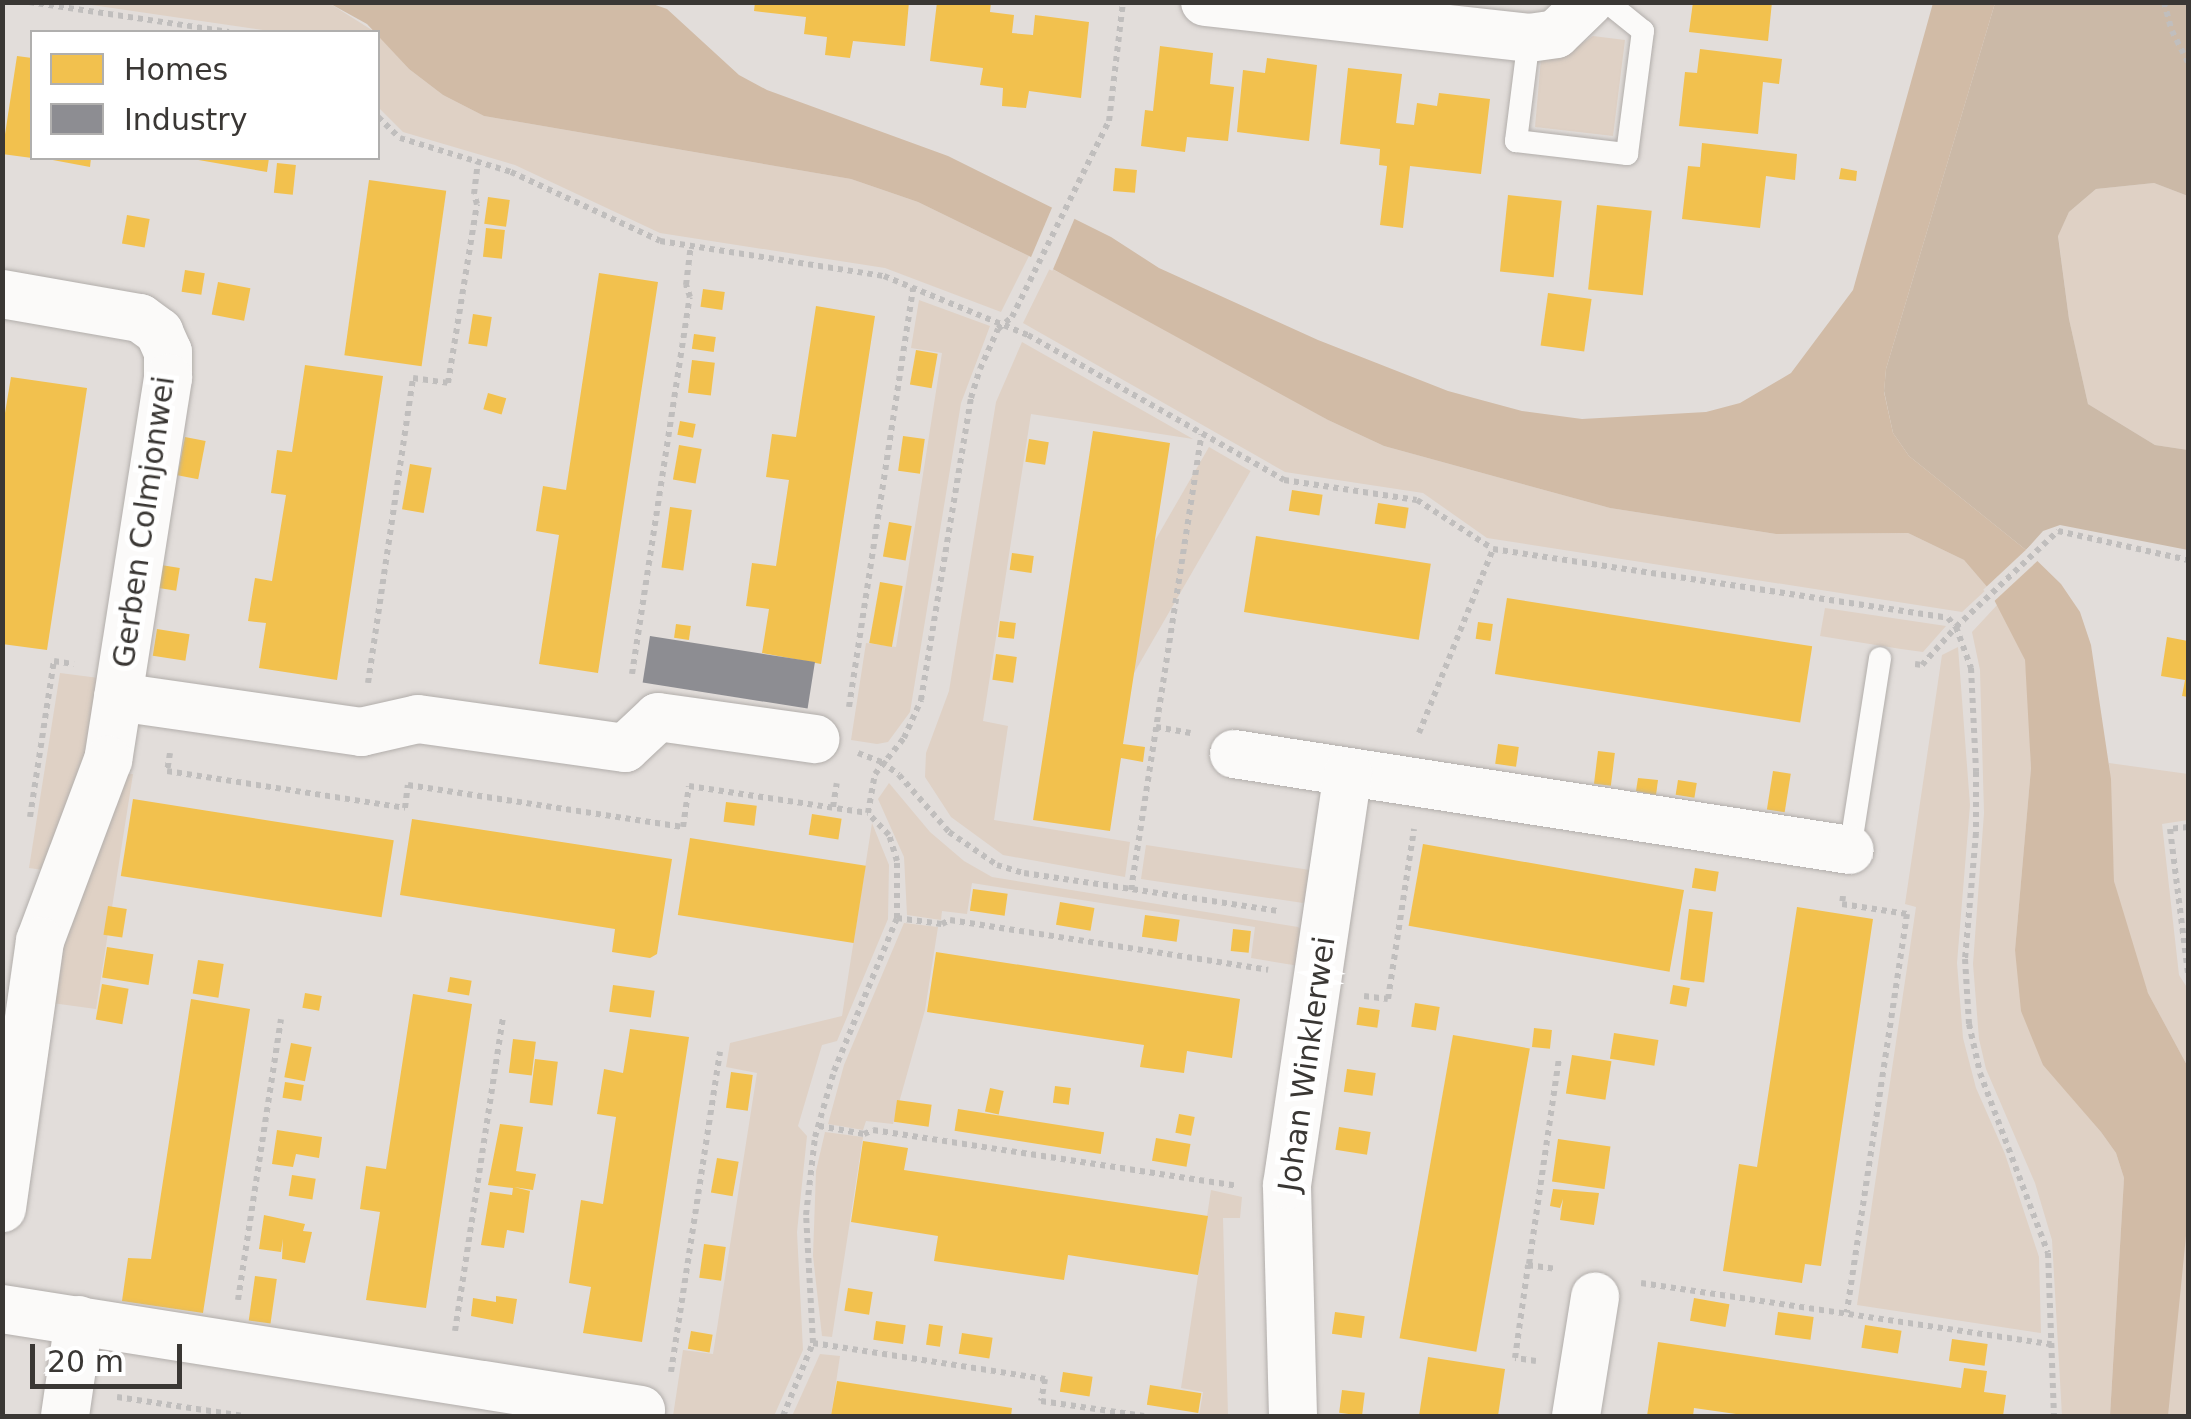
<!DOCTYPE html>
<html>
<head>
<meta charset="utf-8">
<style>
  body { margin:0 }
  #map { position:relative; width:2191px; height:1419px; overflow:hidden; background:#e2ddda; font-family:"DejaVu Sans",sans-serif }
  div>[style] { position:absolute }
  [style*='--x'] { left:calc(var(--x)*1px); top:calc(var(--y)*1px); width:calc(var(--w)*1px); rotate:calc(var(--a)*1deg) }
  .green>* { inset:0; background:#dfd1c5; transform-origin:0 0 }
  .forest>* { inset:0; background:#cbb9a7 }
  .water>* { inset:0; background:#d1bba6 }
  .pier>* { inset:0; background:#e2ddda; transform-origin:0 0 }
  .homes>* { inset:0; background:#f2c14e; transform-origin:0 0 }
  .industry>* { inset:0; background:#8d8d92; transform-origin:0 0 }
  .path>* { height:6px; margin-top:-3px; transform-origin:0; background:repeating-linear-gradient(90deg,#c0bebd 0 5px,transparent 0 10px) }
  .roads { filter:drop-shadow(0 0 2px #b2aeab) drop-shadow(0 0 2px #b2aeab) }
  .service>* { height:22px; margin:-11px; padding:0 11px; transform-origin:11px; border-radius:11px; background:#fbfaf9 }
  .minor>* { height:48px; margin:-24px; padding:0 24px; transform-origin:24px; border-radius:24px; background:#fbfaf9 }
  span { translate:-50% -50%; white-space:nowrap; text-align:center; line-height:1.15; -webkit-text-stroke:10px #fff; paint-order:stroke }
  .street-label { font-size:30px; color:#3a3734 }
  .frame { position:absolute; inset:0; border:5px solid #3a3734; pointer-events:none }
  .legend { position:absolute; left:30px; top:30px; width:350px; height:130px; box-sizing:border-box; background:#fff; border:2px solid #b0afae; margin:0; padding:12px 18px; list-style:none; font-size:30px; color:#3a3734 }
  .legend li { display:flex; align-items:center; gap:20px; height:50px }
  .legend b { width:50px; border:2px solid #b0afae }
  .scale { position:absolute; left:30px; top:1344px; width:152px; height:45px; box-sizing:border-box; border:5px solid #3a3734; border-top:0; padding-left:12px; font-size:30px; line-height:35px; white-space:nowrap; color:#3a3734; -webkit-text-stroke:8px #fff; paint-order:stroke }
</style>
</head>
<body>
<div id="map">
  <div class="green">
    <i style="clip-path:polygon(78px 3px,329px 3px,375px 32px,277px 32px)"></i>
    <i style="clip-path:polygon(378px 35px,409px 69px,443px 95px,484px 116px,851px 179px,918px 202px,1029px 256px,1001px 312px,885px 268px,660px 233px,515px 165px,403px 132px,378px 107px)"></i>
    <i style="clip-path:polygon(1593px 36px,1625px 40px,1613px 136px,1535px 127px,1541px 59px,1563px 56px)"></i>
    <i style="clip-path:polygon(2154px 183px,2188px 196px,2188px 450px,2155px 445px,2088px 404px,2069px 319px,2058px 235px,2069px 212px,2096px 189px)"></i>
    <i style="clip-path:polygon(1050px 268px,1180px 335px,1328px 420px,1384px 446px,1610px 508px,1776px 534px,1908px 533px,1964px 560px,1988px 588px,1962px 612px,1487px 538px,1423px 493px,1285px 472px,1023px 323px)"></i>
    <i style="clip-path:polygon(919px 300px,990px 326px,961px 403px,910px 712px,888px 742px,877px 744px,851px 740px,866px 643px,896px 647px,942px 353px,911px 348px)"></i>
    <i style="clip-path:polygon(1022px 342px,1193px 439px,1031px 414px,983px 721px,1008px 726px,994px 820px,1130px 842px,1125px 877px,1003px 855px,951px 817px,925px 777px,926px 753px,949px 691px,996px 402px)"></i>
    <i style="left:1209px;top:447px;width:48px;height:275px;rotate:30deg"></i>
    <i style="clip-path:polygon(1998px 604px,2025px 660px,2029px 701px,2031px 768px,2015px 950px,2043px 1064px,2101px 1132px,2116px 1153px,2124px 1178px,2110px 1416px,2062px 1416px,2052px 1240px,2035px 1183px,1986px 1069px,1979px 1039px,1973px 964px,1984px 813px,1980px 670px,1972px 632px)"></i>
    <i style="clip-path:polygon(1825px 608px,1946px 626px,1923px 652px,1901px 649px,1820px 636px)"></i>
    <i style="clip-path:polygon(1958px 647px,1970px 805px,1957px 963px,1963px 1038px,1976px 1088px,2005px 1154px,2039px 1257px,2041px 1333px,1857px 1305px,1916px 907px,1905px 904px,1942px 655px)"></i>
    <i style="clip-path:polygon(60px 673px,99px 678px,86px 762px,43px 870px,29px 868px)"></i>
    <i style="clip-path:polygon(2109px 763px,2188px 774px,2188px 820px,2162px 824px,2179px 975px,2188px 989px,2188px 1067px,2148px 993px,2129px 941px,2114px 881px)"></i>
    <i style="clip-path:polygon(126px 774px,133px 774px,96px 1009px,52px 1003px,68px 925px)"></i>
    <i style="clip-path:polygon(889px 783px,930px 832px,964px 861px,992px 877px,1298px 927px,1302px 930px,1299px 966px,1251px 958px,1255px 927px,972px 883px,967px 914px,942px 911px,941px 920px,907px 915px,904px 857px,878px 799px)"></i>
    <i style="clip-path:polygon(872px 823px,889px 865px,888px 919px,837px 1041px,822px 1045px,798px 1126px,807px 1136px,797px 1232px,803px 1350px,774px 1416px,673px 1416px,683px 1350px,713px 1354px,757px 1073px,726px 1067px,730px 1043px,842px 1016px)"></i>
    <i style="clip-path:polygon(1146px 845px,1310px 870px,1308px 899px,1303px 903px,1141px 879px)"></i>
    <i style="clip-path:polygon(904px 923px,938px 927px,925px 1010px,893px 1124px,866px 1121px,863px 1130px,828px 1124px,844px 1065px)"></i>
    <i style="clip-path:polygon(825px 1132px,863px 1137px,832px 1337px,822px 1336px,813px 1256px,816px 1171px)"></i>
    <i style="clip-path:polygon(1211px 1190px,1242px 1197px,1240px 1218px,1223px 1218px,1228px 1416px,1199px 1416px,1203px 1392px,1181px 1388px)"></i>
    <i style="clip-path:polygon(2188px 1216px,2188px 1416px,2168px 1416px,2169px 1379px)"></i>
    <i style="clip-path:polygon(820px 1354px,840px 1356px,831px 1416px,792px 1416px)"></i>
  </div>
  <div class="forest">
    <i style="clip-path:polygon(1995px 3px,2188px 3px,2188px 196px,2154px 183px,2096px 189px,2069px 212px,2058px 236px,2069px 319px,2088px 404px,2155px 445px,2188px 450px,2188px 550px,2060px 525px,2043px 531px,2026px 550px,1909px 456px,1893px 433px,1884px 391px,1886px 369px)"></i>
  </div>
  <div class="water">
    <i style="clip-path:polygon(647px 2px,667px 9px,739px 75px,767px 90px,948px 156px,1111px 237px,1159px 268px,1318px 340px,1448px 391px,1522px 411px,1582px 419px,1706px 412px,1740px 403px,1791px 373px,1853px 290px,1933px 3px,1995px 3px,1886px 369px,1884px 392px,1893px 433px,1909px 456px,2026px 550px,2061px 584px,2080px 612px,2091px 645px,2111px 779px,2114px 881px,2148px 993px,2188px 1067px,2188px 1216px,2168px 1416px,2110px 1416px,2124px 1178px,2116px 1153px,2101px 1132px,2043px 1065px,2021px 1011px,2015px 950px,2031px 768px,2025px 660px,1988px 588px,1964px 560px,1908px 533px,1776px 534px,1610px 508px,1384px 446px,1328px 420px,1029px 256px,918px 202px,851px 179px,484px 116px,443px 95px,409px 69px,367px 24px,329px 3px)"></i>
  </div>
  <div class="pier">
    <i style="left:1054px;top:203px;width:25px;height:63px;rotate:23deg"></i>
    <i style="left:2030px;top:546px;width:16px;height:64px;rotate:47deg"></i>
  </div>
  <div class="homes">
    <i style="clip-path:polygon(755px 2px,909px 2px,905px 46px,853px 41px,850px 58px,825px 55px,827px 37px,804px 34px,806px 17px,754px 11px)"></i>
    <i style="clip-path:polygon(937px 2px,991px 2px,990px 12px,1014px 15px,1012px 33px,1033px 35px,1035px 15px,1089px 22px,1081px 98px,1029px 91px,1026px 108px,1002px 106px,1003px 88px,980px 85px,983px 68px,930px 61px)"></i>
    <i style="clip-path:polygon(1693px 2px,1772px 2px,1768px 41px,1689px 32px)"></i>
    <i style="clip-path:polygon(1160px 46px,1213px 53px,1210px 84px,1234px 87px,1228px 141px,1187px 137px,1185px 152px,1141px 146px,1145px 110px,1153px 111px)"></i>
    <i style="clip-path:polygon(1700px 49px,1782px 59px,1779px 84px,1763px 82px,1758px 134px,1679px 126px,1685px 72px,1697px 73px)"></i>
    <i style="clip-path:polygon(17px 56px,32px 58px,32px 158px,2px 154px)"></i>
    <i style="clip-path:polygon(1267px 58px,1317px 65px,1309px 141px,1237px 132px,1243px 70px,1265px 73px)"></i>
    <i style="clip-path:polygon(1348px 68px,1402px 74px,1396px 123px,1414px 125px,1417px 103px,1437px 106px,1439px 93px,1490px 99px,1481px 174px,1410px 166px,1403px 228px,1380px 225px,1387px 166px,1379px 165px,1380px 149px,1340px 144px)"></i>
    <i style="clip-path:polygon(1702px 143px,1797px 154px,1795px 180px,1766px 176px,1760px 228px,1682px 219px,1688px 166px,1700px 167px)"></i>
    <i style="clip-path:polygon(42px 158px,91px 158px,90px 167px)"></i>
    <i style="clip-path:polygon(187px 158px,269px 158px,267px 172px)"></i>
    <i style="left:277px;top:163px;width:19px;height:30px;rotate:6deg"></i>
    <i style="left:1115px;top:168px;width:22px;height:23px;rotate:5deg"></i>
    <i style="clip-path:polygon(1841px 168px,1857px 171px,1856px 181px,1839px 179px)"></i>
    <i style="left:369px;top:180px;width:78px;height:177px;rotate:8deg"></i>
    <i style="left:1508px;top:195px;width:54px;height:77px;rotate:6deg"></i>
    <i style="left:488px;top:197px;width:22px;height:27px;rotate:8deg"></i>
    <i style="left:1597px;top:205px;width:55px;height:85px;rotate:6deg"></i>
    <i style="left:127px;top:215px;width:23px;height:29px;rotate:10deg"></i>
    <i style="left:486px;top:228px;width:19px;height:29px;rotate:6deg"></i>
    <i style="left:185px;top:270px;width:20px;height:22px;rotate:9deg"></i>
    <i style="clip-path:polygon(599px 273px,658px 282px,598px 673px,539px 664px,559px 535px,536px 531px,543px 486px,566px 490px)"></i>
    <i style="left:218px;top:282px;width:33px;height:33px;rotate:11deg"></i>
    <i style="left:703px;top:289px;width:22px;height:18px;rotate:8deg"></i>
    <i style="left:1548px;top:293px;width:44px;height:53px;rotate:8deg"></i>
    <i style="clip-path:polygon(816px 306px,875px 316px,821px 664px,762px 653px,769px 609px,746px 606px,752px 563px,776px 566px,789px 480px,766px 477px,772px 434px,796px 437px)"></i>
    <i style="left:473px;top:314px;width:19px;height:30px;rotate:9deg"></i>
    <i style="left:694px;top:334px;width:22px;height:15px;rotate:8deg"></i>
    <i style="left:916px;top:350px;width:22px;height:35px;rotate:10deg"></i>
    <i style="left:692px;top:360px;width:23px;height:33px;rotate:7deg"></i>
    <i style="clip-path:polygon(305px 365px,383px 376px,337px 680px,259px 668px,266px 623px,248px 621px,255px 578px,272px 581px,286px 495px,271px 493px,277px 450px,292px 452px)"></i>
    <i style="clip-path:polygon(11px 377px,87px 388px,47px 650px,2px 644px,2px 431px)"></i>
    <i style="left:488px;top:393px;width:19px;height:17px;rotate:16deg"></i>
    <i style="left:680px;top:421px;width:16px;height:14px;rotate:11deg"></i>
    <i style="clip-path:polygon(1093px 431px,1170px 443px,1123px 744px,1145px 747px,1143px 762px,1121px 758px,1110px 831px,1033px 820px)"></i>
    <i style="left:903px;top:436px;width:22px;height:35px;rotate:8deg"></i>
    <i style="left:185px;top:437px;width:21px;height:39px;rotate:11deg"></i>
    <i style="left:1029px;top:439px;width:20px;height:23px;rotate:9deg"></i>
    <i style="left:679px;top:445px;width:23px;height:35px;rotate:10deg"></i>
    <i style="left:410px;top:464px;width:22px;height:46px;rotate:10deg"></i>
    <i style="left:1292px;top:490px;width:31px;height:21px;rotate:9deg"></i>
    <i style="left:1378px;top:503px;width:31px;height:21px;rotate:9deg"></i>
    <i style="left:670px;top:507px;width:22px;height:61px;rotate:8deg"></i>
    <i style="left:889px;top:522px;width:23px;height:35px;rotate:10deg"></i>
    <i style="left:1256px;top:536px;width:177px;height:77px;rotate:9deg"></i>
    <i style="left:1012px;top:553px;width:22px;height:17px;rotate:8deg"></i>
    <i style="left:161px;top:565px;width:19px;height:23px;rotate:9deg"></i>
    <i style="left:880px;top:582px;width:23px;height:62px;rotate:10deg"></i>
    <i style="left:1507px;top:598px;width:309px;height:77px;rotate:9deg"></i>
    <i style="left:1000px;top:621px;width:16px;height:16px;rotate:7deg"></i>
    <i style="left:1478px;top:622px;width:15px;height:17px;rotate:8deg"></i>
    <i style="left:676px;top:624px;width:15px;height:14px;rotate:8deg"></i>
    <i style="left:157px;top:629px;width:33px;height:27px;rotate:9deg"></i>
    <i style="clip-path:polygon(2167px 637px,2188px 641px,2188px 697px,2182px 696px,2185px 680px,2161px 676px)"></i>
    <i style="left:996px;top:654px;width:21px;height:26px;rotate:8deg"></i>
    <i style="left:1498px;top:744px;width:21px;height:20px;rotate:8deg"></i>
    <i style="left:1598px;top:751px;width:17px;height:33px;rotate:7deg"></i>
    <i style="left:1773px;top:771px;width:18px;height:39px;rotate:9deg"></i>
    <i style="clip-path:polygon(1638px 778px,1658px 780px,1656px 795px,1636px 791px)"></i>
    <i style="left:1678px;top:780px;width:19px;height:15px;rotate:9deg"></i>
    <i style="left:133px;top:799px;width:264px;height:78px;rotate:9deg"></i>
    <i style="left:726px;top:802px;width:31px;height:20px;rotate:7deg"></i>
    <i style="left:812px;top:814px;width:30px;height:21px;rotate:9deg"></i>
    <i style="clip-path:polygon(412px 819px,672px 859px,657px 954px,650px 958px,612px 952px,615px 929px,400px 895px)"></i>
    <i style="left:690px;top:838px;width:178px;height:78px;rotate:9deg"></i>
    <i style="left:1423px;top:844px;width:265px;height:83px;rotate:10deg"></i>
    <i style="left:1695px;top:868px;width:24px;height:20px;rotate:9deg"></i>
    <i style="left:973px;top:889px;width:35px;height:22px;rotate:8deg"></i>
    <i style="left:1060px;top:902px;width:35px;height:23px;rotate:10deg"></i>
    <i style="left:108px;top:906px;width:19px;height:29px;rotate:9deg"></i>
    <i style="clip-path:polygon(1797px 907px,1873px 919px,1821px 1266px,1805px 1264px,1802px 1283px,1723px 1271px,1739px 1164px,1757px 1167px)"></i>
    <i style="left:1689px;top:909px;width:24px;height:71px;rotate:7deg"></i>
    <i style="left:1145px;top:915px;width:35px;height:22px;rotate:8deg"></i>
    <i style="left:1233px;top:929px;width:18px;height:22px;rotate:6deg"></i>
    <i style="left:107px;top:947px;width:47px;height:31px;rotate:9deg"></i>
    <i style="clip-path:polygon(936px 952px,1240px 999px,1232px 1058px,1187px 1051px,1184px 1073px,1140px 1067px,1144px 1045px,927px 1012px)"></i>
    <i style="left:198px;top:960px;width:26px;height:34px;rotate:9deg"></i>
    <i style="left:450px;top:977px;width:22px;height:15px;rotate:10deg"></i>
    <i style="left:102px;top:984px;width:27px;height:36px;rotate:10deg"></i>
    <i style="left:613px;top:985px;width:42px;height:27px;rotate:8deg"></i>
    <i style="left:1673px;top:985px;width:17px;height:19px;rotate:10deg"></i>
    <i style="left:305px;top:993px;width:17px;height:15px;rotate:10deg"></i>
    <i style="clip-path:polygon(413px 994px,472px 1004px,426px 1308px,366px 1300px,380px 1212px,360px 1209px,366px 1166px,386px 1169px)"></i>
    <i style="clip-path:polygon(191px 999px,250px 1009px,203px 1313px,122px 1301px,128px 1258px,151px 1259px)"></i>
    <i style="left:1415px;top:1003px;width:25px;height:24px;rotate:9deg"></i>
    <i style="left:1359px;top:1007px;width:21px;height:18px;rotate:8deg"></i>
    <i style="left:1534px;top:1028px;width:18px;height:19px;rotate:6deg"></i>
    <i style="clip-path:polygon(630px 1029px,689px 1037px,642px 1342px,583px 1333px,591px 1287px,569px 1283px,581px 1200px,603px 1204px,616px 1117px,597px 1114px,604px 1069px,623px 1073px)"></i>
    <i style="left:1614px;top:1033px;width:45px;height:26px;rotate:9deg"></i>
    <i style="left:1453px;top:1035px;width:78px;height:308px;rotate:10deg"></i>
    <i style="left:513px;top:1039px;width:23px;height:34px;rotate:7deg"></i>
    <i style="left:291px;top:1043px;width:21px;height:35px;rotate:11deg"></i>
    <i style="left:1572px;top:1055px;width:40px;height:39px;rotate:9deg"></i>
    <i style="left:535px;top:1059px;width:23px;height:44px;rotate:7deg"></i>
    <i style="left:1347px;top:1069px;width:29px;height:23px;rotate:8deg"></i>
    <i style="left:731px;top:1072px;width:22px;height:36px;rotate:8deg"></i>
    <i style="left:285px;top:1082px;width:19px;height:16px;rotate:9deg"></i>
    <i style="left:1055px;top:1086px;width:16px;height:17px;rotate:7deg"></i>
    <i style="left:990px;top:1088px;width:14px;height:24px;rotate:12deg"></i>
    <i style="left:897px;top:1100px;width:35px;height:22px;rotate:8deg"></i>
    <i style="left:958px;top:1109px;width:148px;height:22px;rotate:9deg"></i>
    <i style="left:1179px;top:1114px;width:16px;height:19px;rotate:11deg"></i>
    <i style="clip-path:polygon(500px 1124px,523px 1127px,516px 1171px,536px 1174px,533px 1190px,514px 1187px,530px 1191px,524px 1233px,507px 1230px,504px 1248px,481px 1245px,490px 1192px,512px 1195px,513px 1188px,488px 1185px)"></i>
    <i style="left:1339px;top:1127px;width:32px;height:23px;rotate:9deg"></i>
    <i style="clip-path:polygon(277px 1130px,322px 1137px,319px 1158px,296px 1154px,293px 1167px,272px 1164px)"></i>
    <i style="left:1156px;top:1138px;width:35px;height:23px;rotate:10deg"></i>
    <i style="left:1558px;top:1139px;width:53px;height:43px;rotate:8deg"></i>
    <i style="clip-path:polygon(863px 1141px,908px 1148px,904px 1170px,1208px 1216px,1198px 1275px,1068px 1255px,1064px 1280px,934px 1261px,938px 1236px,851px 1222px)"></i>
    <i style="left:717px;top:1158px;width:22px;height:35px;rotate:10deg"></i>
    <i style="left:292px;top:1175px;width:24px;height:21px;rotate:9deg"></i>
    <i style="clip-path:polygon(1553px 1189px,1599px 1193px,1594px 1225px,1560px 1220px,1563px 1199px,1560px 1208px,1550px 1206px)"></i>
    <i style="clip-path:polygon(264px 1215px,305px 1224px,303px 1231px,312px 1232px,305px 1263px,282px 1259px,283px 1239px,281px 1252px,259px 1249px)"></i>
    <i style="left:704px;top:1244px;width:22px;height:34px;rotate:8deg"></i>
    <i style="left:255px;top:1276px;width:22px;height:45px;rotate:8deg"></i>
    <i style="left:848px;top:1288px;width:25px;height:23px;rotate:9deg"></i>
    <i style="clip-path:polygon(496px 1296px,517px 1299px,513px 1324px,471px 1316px,473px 1298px,496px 1302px)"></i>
    <i style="left:1694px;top:1298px;width:36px;height:23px;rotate:10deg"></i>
    <i style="left:1335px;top:1312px;width:30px;height:22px;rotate:8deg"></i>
    <i style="left:1778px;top:1312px;width:36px;height:23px;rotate:8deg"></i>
    <i style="left:876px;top:1321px;width:30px;height:19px;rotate:8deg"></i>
    <i style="left:929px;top:1324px;width:14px;height:21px;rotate:8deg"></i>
    <i style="left:1865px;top:1325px;width:37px;height:23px;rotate:9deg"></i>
    <i style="left:691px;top:1331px;width:22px;height:18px;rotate:10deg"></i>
    <i style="left:962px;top:1333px;width:31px;height:21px;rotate:9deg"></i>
    <i style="left:1952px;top:1339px;width:36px;height:22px;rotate:8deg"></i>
    <i style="clip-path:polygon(1658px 1342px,1961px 1388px,1964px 1368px,1987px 1371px,1984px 1392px,2006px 1395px,2003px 1416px,1750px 1416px,1694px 1408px,1693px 1416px,1647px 1416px)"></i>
    <i style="clip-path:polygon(1428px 1357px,1505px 1369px,1498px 1416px,1419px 1416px)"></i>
    <i style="left:1063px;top:1372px;width:30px;height:20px;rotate:9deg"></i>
    <i style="clip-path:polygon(837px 1381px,1012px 1408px,1011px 1416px,831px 1416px)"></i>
    <i style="left:1150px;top:1385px;width:52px;height:20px;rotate:9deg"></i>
    <i style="left:1342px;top:1390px;width:23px;height:23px;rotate:7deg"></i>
  </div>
  <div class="industry">
    <i style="left:650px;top:636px;width:167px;height:47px;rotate:9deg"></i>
  </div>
  <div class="path">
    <i style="--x:29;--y:2;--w:202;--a:8.5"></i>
    <i style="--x:2164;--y:2;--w:30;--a:75"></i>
    <i style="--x:2172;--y:31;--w:35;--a:63"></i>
    <i style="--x:378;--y:117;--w:30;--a:44"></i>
    <i style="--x:400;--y:138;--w:116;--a:17"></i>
    <i style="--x:511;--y:172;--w:164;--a:24.8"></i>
    <i style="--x:660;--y:241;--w:227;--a:8.9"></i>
    <i style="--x:884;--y:276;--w:156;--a:22.3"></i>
    <i style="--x:1028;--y:335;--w:294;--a:29.5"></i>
    <i style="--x:1284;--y:480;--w:134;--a:8.6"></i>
    <i style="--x:1417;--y:500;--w:90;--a:32.8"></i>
    <i style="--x:1493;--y:549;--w:460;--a:8.6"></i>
    <i style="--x:1948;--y:618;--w:12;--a:48"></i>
    <i style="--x:1956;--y:627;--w:140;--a:-43.3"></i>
    <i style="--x:2058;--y:531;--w:133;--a:12.6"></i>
    <i style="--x:1915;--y:664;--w:7;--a:8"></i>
    <i style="--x:1922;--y:665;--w:51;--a:-48.2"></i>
    <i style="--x:1956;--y:627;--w:44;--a:69.9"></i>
    <i style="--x:1971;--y:668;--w:104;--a:87.2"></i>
    <i style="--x:1976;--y:772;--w:61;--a:90"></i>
    <i style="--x:1976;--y:833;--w:126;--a:95"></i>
    <i style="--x:1965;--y:959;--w:65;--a:86.5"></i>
    <i style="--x:1969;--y:1024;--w:50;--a:77.3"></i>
    <i style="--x:1980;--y:1073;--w:192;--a:69.3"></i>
    <i style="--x:2048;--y:1253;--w:163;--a:87.9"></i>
    <i style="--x:632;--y:674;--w:381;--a:-81.3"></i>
    <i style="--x:690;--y:297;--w:13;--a:-108"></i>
    <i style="--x:686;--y:285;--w:39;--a:-83"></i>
    <i style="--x:368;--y:683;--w:308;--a:-81.6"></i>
    <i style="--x:413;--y:378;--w:35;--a:8"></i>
    <i style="--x:448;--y:383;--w:181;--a:-80.8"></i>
    <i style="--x:477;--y:204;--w:10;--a:-107"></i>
    <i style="--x:474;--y:194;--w:32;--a:-83"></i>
    <i style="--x:849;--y:707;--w:424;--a:-81.3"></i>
    <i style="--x:1156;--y:727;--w:35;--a:10"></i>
    <i style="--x:1419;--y:733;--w:198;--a:-68.1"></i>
    <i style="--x:170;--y:753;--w:18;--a:99"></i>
    <i style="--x:167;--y:771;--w:241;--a:8.8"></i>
    <i style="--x:405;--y:808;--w:23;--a:-83"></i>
    <i style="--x:408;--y:785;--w:278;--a:8.7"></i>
    <i style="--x:683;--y:827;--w:41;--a:-81.7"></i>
    <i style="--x:689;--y:786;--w:181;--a:8.6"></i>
    <i style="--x:858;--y:753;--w:26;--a:21"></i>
    <i style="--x:882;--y:762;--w:21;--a:37"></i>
    <i style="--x:899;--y:775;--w:76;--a:48.7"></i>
    <i style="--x:949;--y:832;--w:58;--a:34.5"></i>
    <i style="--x:997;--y:865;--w:28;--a:17"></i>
    <i style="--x:1024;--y:873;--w:258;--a:8.5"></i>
    <i style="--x:833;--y:807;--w:24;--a:-81"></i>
    <i style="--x:30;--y:817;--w:158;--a:-81.3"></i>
    <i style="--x:54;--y:661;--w:20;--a:9"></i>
    <i style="--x:2188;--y:827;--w:18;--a:174"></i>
    <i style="--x:2170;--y:829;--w:146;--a:82.9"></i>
    <i style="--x:1131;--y:890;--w:461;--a:-81.2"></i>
    <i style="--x:1843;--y:896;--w:8;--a:97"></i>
    <i style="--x:1842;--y:904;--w:66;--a:8.7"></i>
    <i style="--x:1907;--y:914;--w:403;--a:98.6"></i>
    <i style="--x:897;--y:918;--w:45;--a:7.6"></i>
    <i style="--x:942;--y:924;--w:9;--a:-27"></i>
    <i style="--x:950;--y:920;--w:322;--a:8.9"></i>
    <i style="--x:1364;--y:996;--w:24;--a:7"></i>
    <i style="--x:1388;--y:999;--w:172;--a:-81.3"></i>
    <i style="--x:819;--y:1126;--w:46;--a:10.1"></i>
    <i style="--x:864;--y:1134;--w:10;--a:-24"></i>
    <i style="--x:873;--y:1130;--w:368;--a:8.7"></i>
    <i style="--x:1529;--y:1264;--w:208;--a:-81.7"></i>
    <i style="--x:1641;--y:1283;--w:415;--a:8.5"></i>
    <i style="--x:238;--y:1300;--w:284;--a:-81.3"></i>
    <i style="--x:455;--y:1331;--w:319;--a:-81.3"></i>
    <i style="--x:813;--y:1343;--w:235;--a:8.8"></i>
    <i style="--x:1045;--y:1379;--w:22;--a:100"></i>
    <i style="--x:1041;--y:1401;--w:104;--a:8.3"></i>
    <i style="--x:1536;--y:1361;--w:21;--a:-172"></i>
    <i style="--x:1515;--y:1358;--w:94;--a:-82"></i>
    <i style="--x:1528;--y:1265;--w:27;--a:8"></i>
    <i style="--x:671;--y:1372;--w:324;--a:-81.3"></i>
    <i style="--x:117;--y:1397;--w:128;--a:8.5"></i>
    <i style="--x:783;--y:1416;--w:79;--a:-67.7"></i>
    <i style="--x:813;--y:1343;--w:128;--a:-93.1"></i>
    <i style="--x:806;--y:1215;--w:79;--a:-83.4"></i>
    <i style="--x:815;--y:1137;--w:69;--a:-73.9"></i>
    <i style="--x:834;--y:1071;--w:165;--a:-67.6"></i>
    <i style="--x:897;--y:918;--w:57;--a:-90"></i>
    <i style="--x:897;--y:861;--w:27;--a:-107"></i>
    <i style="--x:889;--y:835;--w:30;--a:-134"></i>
    <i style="--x:868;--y:813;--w:40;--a:-80"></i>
    <i style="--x:875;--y:774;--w:46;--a:-51.1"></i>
    <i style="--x:904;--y:738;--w:42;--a:-65.9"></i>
    <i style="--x:921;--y:700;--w:306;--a:-80.6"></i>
    <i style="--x:971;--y:398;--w:30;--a:-73"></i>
    <i style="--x:980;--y:369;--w:44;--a:-65.8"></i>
    <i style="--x:998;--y:329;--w:18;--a:-41"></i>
    <i style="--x:1012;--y:317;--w:219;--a:-63.7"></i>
    <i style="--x:1109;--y:121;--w:120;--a:-83.3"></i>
  </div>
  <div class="roads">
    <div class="service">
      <i style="--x:1529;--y:38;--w:104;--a:97.2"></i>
      <i style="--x:1516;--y:141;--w:112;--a:6.7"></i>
      <i style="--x:1627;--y:154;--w:124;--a:-82.6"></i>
      <i style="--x:1643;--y:31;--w:46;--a:-141.1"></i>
      <i style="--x:1850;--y:850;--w:194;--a:-81.1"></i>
    </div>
    <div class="minor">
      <i style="--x:1205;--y:2;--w:326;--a:6.3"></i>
      <i style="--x:1529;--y:38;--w:27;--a:-8"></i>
      <i style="--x:1556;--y:34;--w:46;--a:-44.1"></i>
      <i style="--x:2;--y:294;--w:140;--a:9.9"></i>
      <i style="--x:140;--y:318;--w:24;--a:36"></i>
      <i style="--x:159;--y:332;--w:22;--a:66"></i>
      <i style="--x:168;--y:352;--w:26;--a:90"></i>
      <i style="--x:168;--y:378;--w:387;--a:98.9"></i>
      <i style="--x:108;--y:760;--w:193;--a:110.6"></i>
      <i style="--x:40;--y:941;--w:270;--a:98.1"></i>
      <i style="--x:118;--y:697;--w:246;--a:8.2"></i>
      <i style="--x:361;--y:732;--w:58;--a:-12.8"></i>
      <i style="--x:418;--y:719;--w:209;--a:8"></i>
      <i style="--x:625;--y:748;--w:45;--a:-43.2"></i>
      <i style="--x:658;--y:717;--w:159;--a:8"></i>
      <i style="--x:1234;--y:754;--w:623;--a:8.86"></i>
      <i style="--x:2;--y:1309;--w:647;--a:8.98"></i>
      <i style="--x:65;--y:1416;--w:97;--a:-81.7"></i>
      <i style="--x:1293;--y:1416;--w:231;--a:-91.5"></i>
      <i style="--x:1287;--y:1185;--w:416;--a:-81.6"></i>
      <i style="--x:1576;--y:1416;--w:121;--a:-80.9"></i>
    </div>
  </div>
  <div class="street-label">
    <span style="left:144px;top:522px;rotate:-82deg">Gerben Colmjonwei</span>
    <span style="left:1307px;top:1064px;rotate:-82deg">Johan Winklerwei</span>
  </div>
  <div class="frame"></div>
  <ul class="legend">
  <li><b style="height:28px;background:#f2c14e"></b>Homes</li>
  <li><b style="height:28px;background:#8d8d92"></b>Industry</li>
  </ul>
  <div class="scale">20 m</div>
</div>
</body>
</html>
